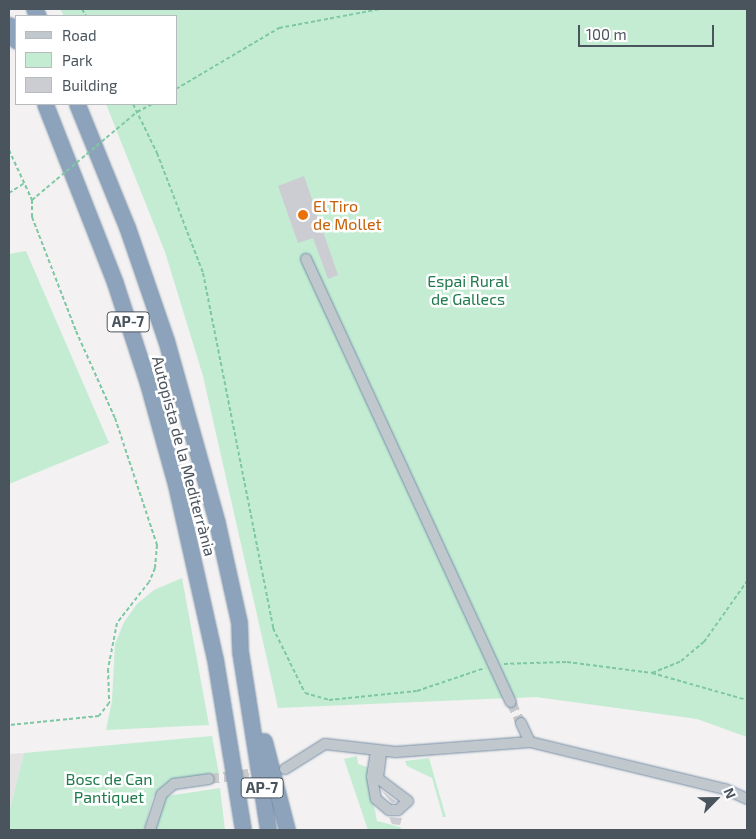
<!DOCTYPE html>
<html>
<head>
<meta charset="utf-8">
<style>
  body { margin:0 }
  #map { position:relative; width:756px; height:839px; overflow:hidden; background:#f3f1f1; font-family:"Exo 2",sans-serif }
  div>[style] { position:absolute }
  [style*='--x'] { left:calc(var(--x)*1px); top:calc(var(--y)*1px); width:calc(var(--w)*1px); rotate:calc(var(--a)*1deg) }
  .education>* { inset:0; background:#e4e2e2 }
  .green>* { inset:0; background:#c3ecd3 }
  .building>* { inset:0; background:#cbcdd3 }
  .minor-tunnel>* { height:10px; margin-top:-5px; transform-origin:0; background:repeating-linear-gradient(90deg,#c9cacc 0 10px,transparent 0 15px) }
  .path>* { height:2px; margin-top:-1px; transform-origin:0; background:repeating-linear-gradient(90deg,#7dc8a3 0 4px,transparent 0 6.5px) }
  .roads { filter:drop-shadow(0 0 1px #778ea7) drop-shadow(0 0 1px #778ea7) }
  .minor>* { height:10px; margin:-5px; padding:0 5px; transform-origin:5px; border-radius:5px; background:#c0c8ce }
  .highway>* { height:15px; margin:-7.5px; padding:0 7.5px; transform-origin:7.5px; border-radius:7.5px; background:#8ca3bb }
  .path-bridge>* { height:2px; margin-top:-1px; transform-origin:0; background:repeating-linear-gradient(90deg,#7dc8a3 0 4px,transparent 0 6.5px) }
  .dots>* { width:14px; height:14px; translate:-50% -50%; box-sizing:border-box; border:2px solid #fff; border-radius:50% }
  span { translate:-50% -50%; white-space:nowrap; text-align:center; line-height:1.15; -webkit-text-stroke:5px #fff; paint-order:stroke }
  .shield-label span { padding:1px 4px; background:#fff; border:1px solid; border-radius:4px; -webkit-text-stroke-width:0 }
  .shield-label { font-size:15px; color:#4a545d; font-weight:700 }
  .food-label { font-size:16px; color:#c56008 }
  .left { translate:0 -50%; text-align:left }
  .park-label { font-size:16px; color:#1f7a4c }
  .street-label { font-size:16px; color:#4a545d }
  .frame { position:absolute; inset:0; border:10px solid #4a545d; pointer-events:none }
  .legend { position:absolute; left:15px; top:15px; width:162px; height:90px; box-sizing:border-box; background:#fff; border:1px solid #b7bbbe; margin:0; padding:6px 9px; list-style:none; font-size:15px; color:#4a545d }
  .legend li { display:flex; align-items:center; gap:10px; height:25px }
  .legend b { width:25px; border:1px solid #b7bbbe }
  .north { position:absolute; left:691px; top:774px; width:50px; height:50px; -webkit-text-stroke:4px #fff; paint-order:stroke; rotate:67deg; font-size:14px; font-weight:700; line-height:20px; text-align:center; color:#4a545d }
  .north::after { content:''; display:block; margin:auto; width:18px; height:22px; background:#4a545d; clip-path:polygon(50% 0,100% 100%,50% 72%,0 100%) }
  .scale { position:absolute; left:578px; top:25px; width:136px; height:22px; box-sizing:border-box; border:2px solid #4a545d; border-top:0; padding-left:6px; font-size:15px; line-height:18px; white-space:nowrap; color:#4a545d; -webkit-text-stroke:4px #fff; paint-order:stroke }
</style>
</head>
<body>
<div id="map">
  <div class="education">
    <i style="clip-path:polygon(24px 753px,9px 813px,9px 754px)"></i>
  </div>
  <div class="green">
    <i style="clip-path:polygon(60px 9px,747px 9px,747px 737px,697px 719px,536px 697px,278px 708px,203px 376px,165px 252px,106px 104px,176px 104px,176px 16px,64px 16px)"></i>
    <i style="clip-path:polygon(26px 251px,109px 443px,9px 484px,9px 254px)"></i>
    <i style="clip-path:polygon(182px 578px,209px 725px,106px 730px,112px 701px,115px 644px,124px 622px,137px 604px,154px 590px)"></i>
    <i style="clip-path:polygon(212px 736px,219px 774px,167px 783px,153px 797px,144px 830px,9px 830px,9px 813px,24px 753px)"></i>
    <i style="clip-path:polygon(357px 756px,358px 764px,370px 768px,369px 780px,377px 821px,400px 827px,402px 830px,368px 830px,344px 759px)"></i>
    <i style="clip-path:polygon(429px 758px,446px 817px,443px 817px,432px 778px,407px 766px,405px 761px)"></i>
    <i style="clip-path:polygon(220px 788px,225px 830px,154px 830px,161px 803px,167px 796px)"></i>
  </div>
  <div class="building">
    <i style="clip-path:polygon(304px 176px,338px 275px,328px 279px,313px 238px,298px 243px,278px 186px)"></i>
    <i style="clip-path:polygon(381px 790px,397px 802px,392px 803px)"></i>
    <i style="clip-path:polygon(389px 817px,402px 818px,400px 825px,392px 824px)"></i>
  </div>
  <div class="minor-tunnel">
    <i style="--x:511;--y:702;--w:23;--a:65"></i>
    <i style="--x:209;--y:779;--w:56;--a:-7.1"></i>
  </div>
  <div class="path">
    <i style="--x:82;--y:9;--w:8;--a:60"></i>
    <i style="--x:176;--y:89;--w:120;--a:-30.6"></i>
    <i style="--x:279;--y:28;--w:104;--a:-10.6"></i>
    <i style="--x:133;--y:104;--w:55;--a:63.9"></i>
    <i style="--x:157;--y:153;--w:129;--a:69"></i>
    <i style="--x:203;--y:273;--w:362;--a:78.8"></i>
    <i style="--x:273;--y:628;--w:72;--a:63.8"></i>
    <i style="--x:305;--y:693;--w:25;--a:16"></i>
    <i style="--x:329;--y:700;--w:88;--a:-5.8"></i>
    <i style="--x:417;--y:691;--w:72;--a:-18.7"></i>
    <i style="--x:137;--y:112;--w:17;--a:-28"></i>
    <i style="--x:9;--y:150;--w:55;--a:65.3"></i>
    <i style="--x:32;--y:200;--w:17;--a:90"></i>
    <i style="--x:32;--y:217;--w:122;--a:68.9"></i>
    <i style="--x:76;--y:331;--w:95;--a:65.9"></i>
    <i style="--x:115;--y:418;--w:134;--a:71.7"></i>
    <i style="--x:157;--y:545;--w:23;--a:95"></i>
    <i style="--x:155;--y:568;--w:15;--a:113"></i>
    <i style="--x:149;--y:582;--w:52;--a:128"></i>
    <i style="--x:117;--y:623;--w:47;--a:101.1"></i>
    <i style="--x:108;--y:669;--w:34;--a:88"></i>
    <i style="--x:109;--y:703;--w:16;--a:128"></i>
    <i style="--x:99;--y:716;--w:90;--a:174.3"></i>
    <i style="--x:9;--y:193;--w:17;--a:-33"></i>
    <i style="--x:504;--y:664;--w:63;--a:-1.8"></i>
    <i style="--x:567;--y:662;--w:86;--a:7.4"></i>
    <i style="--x:652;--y:673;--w:99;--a:15.9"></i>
    <i style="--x:652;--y:673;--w:31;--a:-22"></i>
    <i style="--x:681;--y:661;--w:30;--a:-40"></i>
    <i style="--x:704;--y:642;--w:75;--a:-54.8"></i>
  </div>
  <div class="roads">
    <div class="minor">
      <i style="--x:306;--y:259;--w:488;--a:65.2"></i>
      <i style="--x:521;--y:723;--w:21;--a:65"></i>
      <i style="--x:376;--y:751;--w:26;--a:99"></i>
      <i style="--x:372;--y:777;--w:22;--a:80"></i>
      <i style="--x:376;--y:799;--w:17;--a:40"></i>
      <i style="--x:389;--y:810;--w:9;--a:0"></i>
      <i style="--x:398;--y:810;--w:13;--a:-42"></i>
      <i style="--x:408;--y:801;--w:38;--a:-143"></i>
      <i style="--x:378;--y:778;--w:26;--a:-83"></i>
      <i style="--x:285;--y:769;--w:47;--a:-32"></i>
      <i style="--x:325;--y:744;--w:71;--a:6.4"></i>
      <i style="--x:396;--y:752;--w:134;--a:-4.3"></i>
      <i style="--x:530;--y:742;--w:201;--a:13.6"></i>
      <i style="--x:725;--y:789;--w:24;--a:24"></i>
      <i style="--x:150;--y:830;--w:38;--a:-72"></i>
      <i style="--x:162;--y:794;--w:16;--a:-40"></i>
      <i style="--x:174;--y:784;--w:35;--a:-8"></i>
    </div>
    <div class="highway">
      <i style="--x:34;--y:9;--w:8;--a:60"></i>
      <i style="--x:9;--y:25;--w:17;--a:66"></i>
      <i style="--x:45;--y:104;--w:192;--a:68.6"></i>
      <i style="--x:115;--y:283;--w:106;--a:71.9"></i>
      <i style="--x:148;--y:384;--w:105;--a:74.5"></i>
      <i style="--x:176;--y:485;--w:178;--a:77.4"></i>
      <i style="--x:215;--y:659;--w:173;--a:80.7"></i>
      <i style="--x:77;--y:104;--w:133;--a:67.9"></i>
      <i style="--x:127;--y:227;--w:120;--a:71"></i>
      <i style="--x:166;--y:340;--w:190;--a:74.4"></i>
      <i style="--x:217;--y:523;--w:101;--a:77.5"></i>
      <i style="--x:239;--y:622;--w:29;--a:88"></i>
      <i style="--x:240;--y:651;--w:181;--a:81.1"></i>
      <i style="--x:264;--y:741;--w:92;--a:75.5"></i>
    </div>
  </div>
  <div class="path-bridge">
    <i style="--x:32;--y:200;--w:137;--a:-40"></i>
  </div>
  <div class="dots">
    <i style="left:303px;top:215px;background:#e8710a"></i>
  </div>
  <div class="shield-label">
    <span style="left:128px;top:322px">AP-7</span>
    <span style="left:262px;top:788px">AP-7</span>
  </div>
  <div class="food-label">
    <span class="left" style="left:313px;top:215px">El Tiro<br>de Mollet</span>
  </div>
  <div class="park-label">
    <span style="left:468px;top:290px">Espai Rural<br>de Gallecs</span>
    <span style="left:109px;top:788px">Bosc de Can<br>Pantiquet</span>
  </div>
  <div class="street-label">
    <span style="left:184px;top:456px;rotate:75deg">Autopista de la Mediterrània</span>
  </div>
  <div class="frame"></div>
  <ul class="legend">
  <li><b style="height:6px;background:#c0c8ce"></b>Road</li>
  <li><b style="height:14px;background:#c3ecd3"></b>Park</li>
  <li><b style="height:14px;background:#cbcdd3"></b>Building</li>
  </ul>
  <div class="north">N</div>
  <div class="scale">100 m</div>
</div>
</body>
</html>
